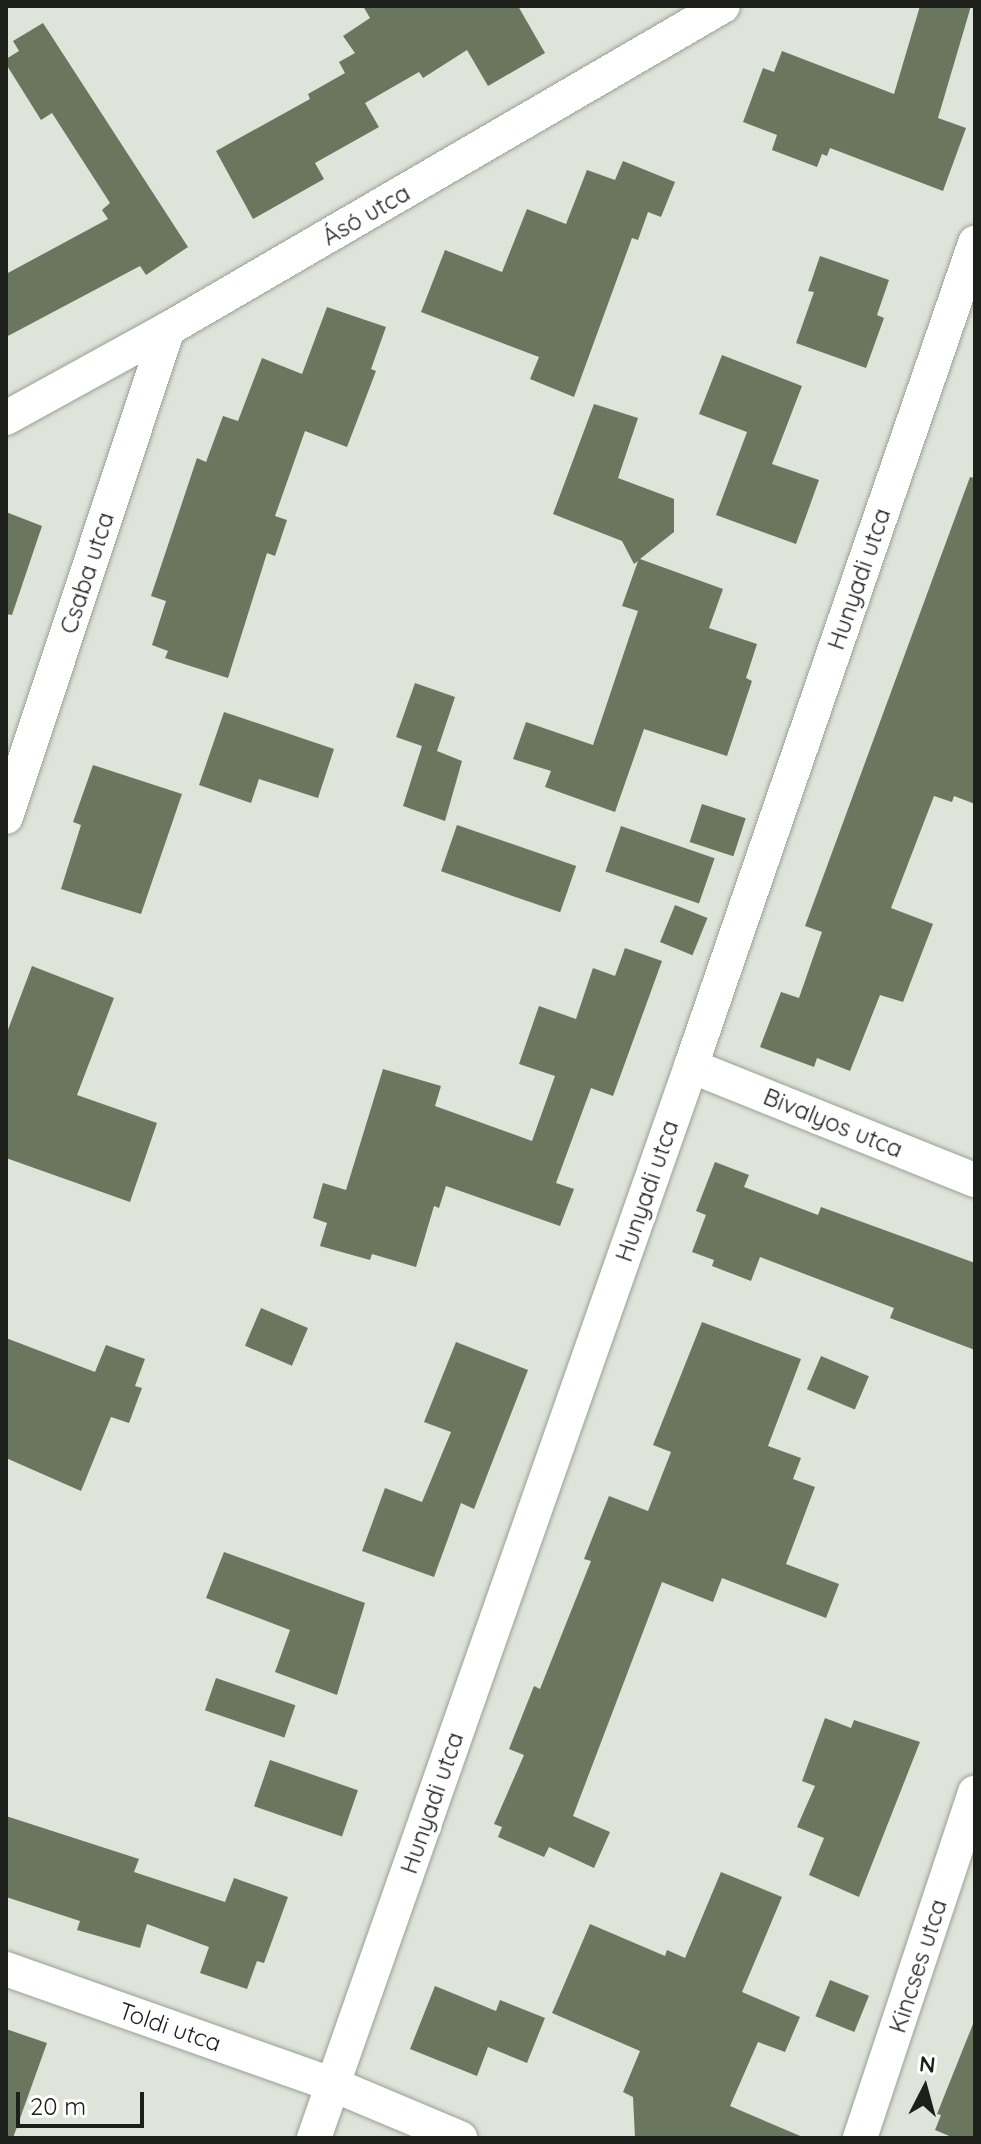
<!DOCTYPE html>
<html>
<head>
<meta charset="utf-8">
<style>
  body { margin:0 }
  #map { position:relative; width:981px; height:2144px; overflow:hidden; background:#dee4d9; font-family:Quicksand,sans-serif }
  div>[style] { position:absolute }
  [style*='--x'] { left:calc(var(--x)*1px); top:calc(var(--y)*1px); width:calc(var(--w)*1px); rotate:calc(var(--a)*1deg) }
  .building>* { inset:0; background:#6a775e; transform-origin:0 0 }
  .roads { filter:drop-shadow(0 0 2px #9aa096) drop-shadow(0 0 2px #9aa096) }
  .minor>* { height:34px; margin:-17px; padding:0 17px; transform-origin:17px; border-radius:17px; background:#fff }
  span { translate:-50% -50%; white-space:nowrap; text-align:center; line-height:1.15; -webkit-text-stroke:8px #fff; paint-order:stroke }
  .street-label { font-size:24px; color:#1d1f1b }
  .frame { position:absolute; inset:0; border:8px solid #1d1f1b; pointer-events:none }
  .north { position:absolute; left:885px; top:2048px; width:80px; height:80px; -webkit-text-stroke:6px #fff; paint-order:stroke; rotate:6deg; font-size:22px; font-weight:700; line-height:32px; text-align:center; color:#1d1f1b }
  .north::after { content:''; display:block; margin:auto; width:28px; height:36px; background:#1d1f1b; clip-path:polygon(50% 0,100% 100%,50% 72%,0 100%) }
  .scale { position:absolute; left:16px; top:2092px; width:128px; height:36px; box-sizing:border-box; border:4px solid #1d1f1b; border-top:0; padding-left:10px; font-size:24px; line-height:28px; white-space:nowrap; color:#1d1f1b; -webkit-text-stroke:6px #fff; paint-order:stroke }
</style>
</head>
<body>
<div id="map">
  <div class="building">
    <i style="clip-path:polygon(363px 6px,518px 6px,545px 53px,488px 86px,467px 50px,423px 78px,419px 72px,365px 103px,379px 127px,315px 163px,324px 179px,253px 219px,216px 151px,310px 99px,308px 94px,345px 73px,339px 62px,355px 53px,343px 36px,370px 18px)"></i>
    <i style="clip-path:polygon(920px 6px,971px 6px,938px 118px,966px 128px,943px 191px,830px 148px,827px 156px,822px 154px,817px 167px,772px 150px,777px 135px,743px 122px,763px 68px,774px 72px,782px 51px,894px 94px)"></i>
    <i style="clip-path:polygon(43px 23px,188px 247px,146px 275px,140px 266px,6px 337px,6px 274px,108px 219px,102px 210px,110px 203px,52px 113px,41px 120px,6px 64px,6px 59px,19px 51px,13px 41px)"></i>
    <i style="clip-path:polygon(623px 161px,675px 182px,661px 217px,648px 212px,638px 240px,632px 238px,574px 397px,530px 379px,539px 357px,421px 312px,445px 250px,502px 272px,527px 209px,566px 224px,587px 170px,615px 180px)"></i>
    <i style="clip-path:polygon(820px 256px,889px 280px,877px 315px,884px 318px,866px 368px,796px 343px,814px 292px,808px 291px)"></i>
    <i style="clip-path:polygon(327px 307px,386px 327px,371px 369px,376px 371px,347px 447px,305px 431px,275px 516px,287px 520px,275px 556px,267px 553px,228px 678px,165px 658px,168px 651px,152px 645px,166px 601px,151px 596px,197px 458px,206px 462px,223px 416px,238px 421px,262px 358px,302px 374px)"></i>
    <i style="clip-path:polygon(722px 355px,802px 386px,772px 464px,819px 480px,796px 544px,716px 515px,747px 432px,699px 414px)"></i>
    <i style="clip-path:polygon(594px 404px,638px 418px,618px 478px,674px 499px,674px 532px,640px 559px,723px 589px,709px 628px,757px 644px,746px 678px,752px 681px,727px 756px,644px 729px,615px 812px,545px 787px,551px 771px,513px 759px,526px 722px,593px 745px,638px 611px,622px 606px,638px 561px,634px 564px,622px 541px,553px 514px)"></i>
    <i style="clip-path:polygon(970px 477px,975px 478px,975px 804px,954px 796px,952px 802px,934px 796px,891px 908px,933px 924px,903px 1002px,880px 995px,850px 1071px,817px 1058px,814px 1067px,760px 1047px,781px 992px,799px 998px,822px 932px,805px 926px)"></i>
    <i style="clip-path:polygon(6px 512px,42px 526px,12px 615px,6px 614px)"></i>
    <i style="clip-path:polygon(415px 683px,455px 697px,437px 751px,462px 761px,445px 821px,403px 806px,422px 746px,396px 737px)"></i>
    <i style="clip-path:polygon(224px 712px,334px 749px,318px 798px,259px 779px,251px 803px,199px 785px)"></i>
    <i style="clip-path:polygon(93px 765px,182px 794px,141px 914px,61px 889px,81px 825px,73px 822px)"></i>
    <i style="left:702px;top:804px;width:46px;height:40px;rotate:18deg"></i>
    <i style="left:457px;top:825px;width:126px;height:49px;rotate:19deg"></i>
    <i style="left:621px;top:826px;width:99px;height:48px;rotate:19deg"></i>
    <i style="left:675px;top:905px;width:35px;height:40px;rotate:22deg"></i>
    <i style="clip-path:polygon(625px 948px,662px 961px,613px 1096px,591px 1088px,556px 1183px,574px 1189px,560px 1226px,446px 1186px,439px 1208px,434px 1206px,416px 1267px,372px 1254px,370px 1260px,320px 1246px,327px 1223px,313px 1218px,323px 1183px,346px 1190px,383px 1069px,441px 1086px,435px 1106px,532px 1141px,555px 1076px,519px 1064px,539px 1006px,576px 1019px,593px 968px,615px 976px)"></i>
    <i style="clip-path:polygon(32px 966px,114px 998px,77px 1095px,157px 1123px,130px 1202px,6px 1158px,6px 1035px)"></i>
    <i style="clip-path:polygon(715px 1162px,749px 1175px,744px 1187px,818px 1215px,821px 1207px,975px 1263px,975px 1350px,890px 1318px,894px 1308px,760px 1257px,751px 1281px,712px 1266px,714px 1260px,692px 1252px,706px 1215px,696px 1211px)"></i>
    <i style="left:261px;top:1308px;width:51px;height:41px;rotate:23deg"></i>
    <i style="clip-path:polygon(702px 1322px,801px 1359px,768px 1446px,801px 1458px,793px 1479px,815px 1487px,786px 1564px,839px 1584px,826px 1618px,722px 1578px,713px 1602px,662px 1582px,573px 1816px,610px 1832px,594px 1868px,549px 1847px,544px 1857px,498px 1837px,502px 1827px,494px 1824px,524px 1755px,509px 1749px,534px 1686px,540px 1689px,591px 1561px,584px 1559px,609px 1496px,648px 1511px,671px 1452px,653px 1445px)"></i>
    <i style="clip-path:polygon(6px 1338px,95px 1372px,106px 1345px,145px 1359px,135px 1386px,142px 1388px,129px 1423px,111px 1417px,81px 1491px,6px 1458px)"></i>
    <i style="clip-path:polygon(456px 1342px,528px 1370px,474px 1509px,461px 1503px,434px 1577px,362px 1551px,385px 1488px,422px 1502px,451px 1432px,424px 1422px)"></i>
    <i style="left:821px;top:1356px;width:52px;height:36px;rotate:23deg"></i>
    <i style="clip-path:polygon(224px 1552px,365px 1603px,337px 1695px,275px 1672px,290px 1630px,206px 1598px)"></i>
    <i style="left:216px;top:1678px;width:84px;height:34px;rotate:19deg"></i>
    <i style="clip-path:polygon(825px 1718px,851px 1728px,854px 1720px,920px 1742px,859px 1897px,809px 1875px,824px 1838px,797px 1827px,815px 1786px,802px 1781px)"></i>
    <i style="left:270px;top:1760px;width:93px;height:49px;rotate:19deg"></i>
    <i style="clip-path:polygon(6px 1816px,139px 1859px,134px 1872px,225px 1902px,234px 1878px,288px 1897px,264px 1963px,257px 1961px,247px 1989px,200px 1973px,209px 1947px,147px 1924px,140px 1948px,77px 1930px,80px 1921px,6px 1897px)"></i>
    <i style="clip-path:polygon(721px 1872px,782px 1897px,742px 1992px,800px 2017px,785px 2052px,758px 2042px,730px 2106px,805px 2138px,635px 2138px,633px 2097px,623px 2092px,640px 2051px,552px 2013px,590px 1924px,665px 1956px,667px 1950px,685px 1958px)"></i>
    <i style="left:830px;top:1980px;width:42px;height:39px;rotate:22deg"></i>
    <i style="clip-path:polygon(435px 1986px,496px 2011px,500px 2000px,545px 2018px,527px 2063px,488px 2047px,477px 2076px,410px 2049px)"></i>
    <i style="clip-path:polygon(973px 2024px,975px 2138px,954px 2138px,935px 2130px,941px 2115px,937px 2114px)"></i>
    <i style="clip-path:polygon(6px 2029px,47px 2043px,13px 2138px,6px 2138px)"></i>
  </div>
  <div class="roads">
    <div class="minor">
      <i style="--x:6;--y:418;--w:185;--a:-28.8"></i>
      <i style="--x:168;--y:329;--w:642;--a:-30.2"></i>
      <i style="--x:6;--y:817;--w:514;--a:-71.64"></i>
      <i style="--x:691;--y:1066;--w:306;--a:21.9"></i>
      <i style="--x:6;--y:1969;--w:348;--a:19.5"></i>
      <i style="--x:334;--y:2085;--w:137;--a:22.8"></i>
      <i style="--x:314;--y:2138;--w:1136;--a:-70.62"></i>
      <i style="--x:691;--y:1066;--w:871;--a:-70.96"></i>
      <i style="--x:860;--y:2138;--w:364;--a:-71.6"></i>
    </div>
  </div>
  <div class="street-label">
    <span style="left:366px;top:215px;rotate:-30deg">Ásó utca</span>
    <span style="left:87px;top:573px;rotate:-72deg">Csaba utca</span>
    <span style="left:859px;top:579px;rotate:-71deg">Hunyadi utca</span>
    <span style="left:833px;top:1123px;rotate:22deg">Bivalyos utca</span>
    <span style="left:647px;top:1191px;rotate:-71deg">Hunyadi utca</span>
    <span style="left:432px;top:1803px;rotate:-71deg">Hunyadi utca</span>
    <span style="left:918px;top:1966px;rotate:-72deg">Kincses utca</span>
    <span style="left:170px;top:2027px;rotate:19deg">Toldi utca</span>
  </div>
  <div class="frame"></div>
  <div class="north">N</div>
  <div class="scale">20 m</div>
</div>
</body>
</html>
